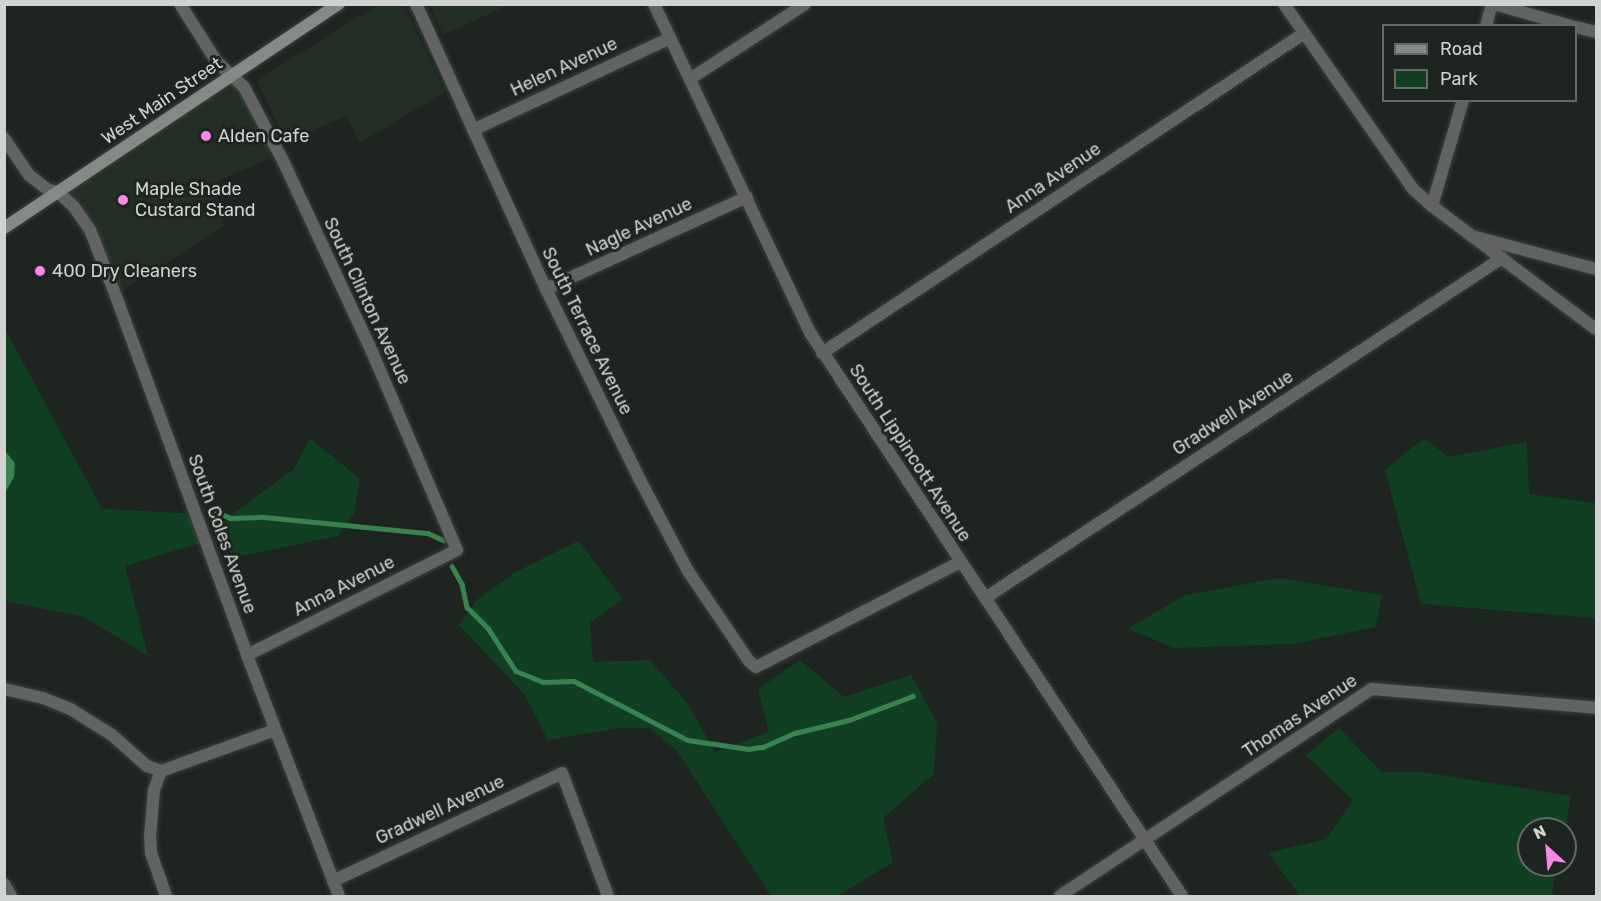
<!DOCTYPE html>
<html>
<head>
<meta charset="utf-8">
<style>
  body { margin:0 }
  #map { position:relative; width:1601px; height:901px; overflow:hidden; background:#1e2420; font-family:Rubik,sans-serif }
  div>[style] { position:absolute }
  [style*='--x'] { left:calc(var(--x)*1px); top:calc(var(--y)*1px); width:calc(var(--w)*1px); rotate:calc(var(--a)*1deg) }
  .built>* { inset:0; background:#232e26 }
  .green>* { inset:0; background:#113f22 }
  .water>* { inset:0; background:#398351 }
  .stream>* { height:4.5px; margin:-2.25px; padding:0 2.25px; transform-origin:2.25px; border-radius:2.25px; background:#398351 }
  .roads { filter:drop-shadow(0 0 2px #3a403c) drop-shadow(0 0 2px #3a403c) }
  .minor>* { height:12px; margin:-6px; padding:0 6px; transform-origin:6px; border-radius:6px; background:#616462 }
  .tertiary>* { height:12px; margin:-6px; padding:0 6px; transform-origin:6px; border-radius:6px; background:#616462 }
  .secondary>* { height:12px; margin:-6px; padding:0 6px; transform-origin:6px; border-radius:6px; background:#848a85 }
  .dots>* { width:16px; height:16px; translate:-50% -50%; box-sizing:border-box; border:3px solid #1e2420; border-radius:50% }
  span { translate:-50% -50%; white-space:nowrap; text-align:center; line-height:1.15; -webkit-text-stroke:6px #1e2420; paint-order:stroke }
  .street-label { font-size:18px; color:#d0d4d1 }
  .poi-label { font-size:18px; color:#d0d4d1 }
  .left { translate:0 -50%; text-align:left }
  .frame { position:absolute; inset:0; border:6px solid #d0d4d1; pointer-events:none }
  .legend { position:absolute; left:1382px; top:24px; width:195px; height:78px; box-sizing:border-box; background:#1e2420; border:2px solid #656a67; margin:0; padding:8px 10px; list-style:none; font-size:18px; color:#d0d4d1 }
  .legend li { display:flex; align-items:center; gap:12px; height:30px }
  .legend b { width:30px; border:2px solid #656a67 }
  .north { position:absolute; left:1517px; top:817px; width:60px; height:60px; box-sizing:border-box; background:#1e2420; border:2px solid #656a67; border-radius:50%; rotate:334deg; font-size:16px; font-weight:700; line-height:24px; text-align:center; color:#d0d4d1 }
  .north::after { content:''; display:block; margin:auto; width:21px; height:27px; background:#f888ea; clip-path:polygon(50% 0,100% 100%,50% 72%,0 100%) }
</style>
</head>
<body>
<div id="map">
  <div class="built">
    <i style="clip-path:polygon(379px 4px,404px 5px,445px 92px,360px 143px,347px 116px,285px 142px,257px 80px)"></i>
    <i style="clip-path:polygon(430px 5px,509px 5px,443px 35px)"></i>
    <i style="clip-path:polygon(235px 79px,276px 156px,213px 183px,224px 226px,119px 293px,64px 192px)"></i>
  </div>
  <div class="green">
    <i style="clip-path:polygon(4px 327px,102px 509px,200px 514px,210px 540px,125px 566px,148px 656px,84px 617px,5px 601px)"></i>
    <i style="clip-path:polygon(310px 438px,360px 479px,354px 514px,338px 536px,232px 558px,220px 523px,294px 469px)"></i>
    <i style="clip-path:polygon(1424px 438px,1448px 457px,1527px 442px,1529px 494px,1596px 503px,1596px 618px,1421px 604px,1385px 470px)"></i>
    <i style="clip-path:polygon(578px 541px,623px 599px,590px 623px,593px 662px,650px 660px,688px 704px,715px 752px,769px 732px,758px 689px,800px 660px,844px 697px,911px 675px,937px 723px,934px 774px,883px 818px,893px 862px,838px 896px,771px 896px,677px 751px,650px 728px,619px 728px,548px 740px,525px 695px,459px 625px,478px 599px,516px 572px)"></i>
    <i style="clip-path:polygon(1279px 578px,1382px 595px,1375px 627px,1293px 644px,1175px 648px,1128px 629px,1185px 595px)"></i>
    <i style="clip-path:polygon(1339px 728px,1382px 772px,1423px 772px,1571px 796px,1565px 829px,1529px 829px,1529px 865px,1557px 865px,1552px 893px,1556px 896px,1300px 896px,1268px 853px,1326px 839px,1353px 800px,1306px 755px)"></i>
  </div>
  <div class="water">
    <i style="clip-path:polygon(5px 451px,15px 463px,14px 477px,5px 493px)"></i>
  </div>
  <div class="stream">
    <i style="--x:215;--y:511;--w:17;--a:24"></i>
    <i style="--x:231;--y:518;--w:33;--a:-2"></i>
    <i style="--x:264;--y:517;--w:165;--a:5.6"></i>
    <i style="--x:428;--y:533;--w:17;--a:25"></i>
    <i style="--x:452;--y:566;--w:21;--a:61"></i>
    <i style="--x:462;--y:584;--w:24;--a:78"></i>
    <i style="--x:467;--y:607;--w:30;--a:45"></i>
    <i style="--x:488;--y:628;--w:51;--a:56.9"></i>
    <i style="--x:516;--y:671;--w:29;--a:22"></i>
    <i style="--x:543;--y:682;--w:31;--a:-2"></i>
    <i style="--x:574;--y:681;--w:128;--a:27.4"></i>
    <i style="--x:688;--y:740;--w:61;--a:8.5"></i>
    <i style="--x:748;--y:749;--w:15;--a:-8"></i>
    <i style="--x:763;--y:747;--w:35;--a:-24"></i>
    <i style="--x:795;--y:733;--w:56;--a:-13.5"></i>
    <i style="--x:849;--y:720;--w:68;--a:-20.6"></i>
  </div>
  <div class="roads">
    <div class="minor">
      <i style="--x:180;--y:4;--w:69;--a:57.5"></i>
      <i style="--x:217;--y:62;--w:37;--a:43"></i>
      <i style="--x:244;--y:87;--w:86;--a:62.2"></i>
      <i style="--x:284;--y:163;--w:201;--a:65"></i>
      <i style="--x:369;--y:345;--w:223;--a:66.8"></i>
      <i style="--x:457;--y:550;--w:235;--a:153.4"></i>
      <i style="--x:416;--y:4;--w:313;--a:65.5"></i>
      <i style="--x:546;--y:289;--w:213;--a:63.8"></i>
      <i style="--x:640;--y:480;--w:103;--a:62.2"></i>
      <i style="--x:688;--y:571;--w:109;--a:55.9"></i>
      <i style="--x:749;--y:661;--w:9;--a:41"></i>
      <i style="--x:756;--y:667;--w:229;--a:-27.2"></i>
      <i style="--x:654;--y:4;--w:365;--a:64.6"></i>
      <i style="--x:811;--y:334;--w:673;--a:56.57"></i>
      <i style="--x:1494;--y:4;--w:80;--a:15.9"></i>
      <i style="--x:1486;--y:26;--w:23;--a:-75"></i>
      <i style="--x:1576;--y:27;--w:21;--a:14"></i>
      <i style="--x:690;--y:79;--w:137;--a:-33.1"></i>
      <i style="--x:473;--y:130;--w:217;--a:-25"></i>
      <i style="--x:4;--y:138;--w:45;--a:56"></i>
      <i style="--x:29;--y:175;--w:24;--a:38"></i>
      <i style="--x:48;--y:190;--w:10;--a:11"></i>
      <i style="--x:1432;--y:206;--w:110;--a:-73.7"></i>
      <i style="--x:1472;--y:236;--w:128;--a:14.9"></i>
      <i style="--x:546;--y:289;--w:221;--a:-24.6"></i>
      <i style="--x:822;--y:353;--w:577;--a:-33.55"></i>
      <i style="--x:985;--y:598;--w:619;--a:-33.33"></i>
      <i style="--x:4;--y:689;--w:40;--a:13"></i>
      <i style="--x:43;--y:698;--w:31;--a:22"></i>
      <i style="--x:72;--y:710;--w:47;--a:32"></i>
      <i style="--x:112;--y:735;--w:47;--a:41.5"></i>
      <i style="--x:147;--y:766;--w:15;--a:20"></i>
      <i style="--x:333;--y:881;--w:253;--a:-25.2"></i>
      <i style="--x:562;--y:773;--w:131;--a:69.5"></i>
      <i style="--x:4;--y:884;--w:14;--a:60"></i>
      <i style="--x:166;--y:896;--w:46;--a:-109.2"></i>
      <i style="--x:151;--y:853;--w:17;--a:-93"></i>
      <i style="--x:150;--y:836;--w:46;--a:-85"></i>
      <i style="--x:154;--y:790;--w:20;--a:-70"></i>
      <i style="--x:161;--y:771;--w:121;--a:-19.8"></i>
      <i style="--x:1060;--y:896;--w:374;--a:-33.6"></i>
      <i style="--x:1372;--y:689;--w:225;--a:4.8"></i>
    </div>
    <div class="tertiary">
      <i style="--x:1284;--y:4;--w:226;--a:55.1"></i>
      <i style="--x:1413;--y:189;--w:25;--a:42"></i>
      <i style="--x:1432;--y:206;--w:205;--a:36.9"></i>
      <i style="--x:58;--y:192;--w:22;--a:43"></i>
      <i style="--x:74;--y:207;--w:28;--a:55"></i>
      <i style="--x:90;--y:230;--w:74;--a:68.6"></i>
      <i style="--x:117;--y:299;--w:379;--a:69.9"></i>
      <i style="--x:247;--y:655;--w:258;--a:69.1"></i>
    </div>
    <div class="secondary">
      <i style="--x:4;--y:228;--w:403;--a:-33.8"></i>
    </div>
  </div>
  <div class="dots">
    <i style="left:206px;top:136px;background:#f888ea"></i>
    <i style="left:123px;top:200px;background:#f888ea"></i>
    <i style="left:40px;top:271px;background:#f888ea"></i>
  </div>
  <div class="street-label">
    <span style="left:564px;top:67px;rotate:-25deg">Helen Avenue</span>
    <span style="left:162px;top:101px;rotate:-34deg">West Main Street</span>
    <span style="left:1053px;top:178px;rotate:-34deg">Anna Avenue</span>
    <span style="left:639px;top:227px;rotate:-25deg">Nagle Avenue</span>
    <span style="left:367px;top:301px;rotate:65deg">South Clinton Avenue</span>
    <span style="left:587px;top:331px;rotate:64deg">South Terrace Avenue</span>
    <span style="left:1233px;top:413px;rotate:-33deg">Gradwell Avenue</span>
    <span style="left:910px;top:453px;rotate:57deg">South Lippincott Avenue</span>
    <span style="left:222px;top:534px;rotate:70deg">South Coles Avenue</span>
    <span style="left:344px;top:586px;rotate:-27deg">Anna Avenue</span>
    <span style="left:1300px;top:716px;rotate:-34deg">Thomas Avenue</span>
    <span style="left:440px;top:810px;rotate:-25deg">Gradwell Avenue</span>
  </div>
  <div class="poi-label">
    <span class="left" style="left:218px;top:136px">Alden Cafe</span>
    <span class="left" style="left:135px;top:200px">Maple Shade<br>Custard Stand</span>
    <span class="left" style="left:52px;top:271px">400 Dry Cleaners</span>
  </div>
  <div class="frame"></div>
  <ul class="legend">
  <li><b style="height:8px;background:#848a85"></b>Road</li>
  <li><b style="height:16px;background:#113f22"></b>Park</li>
  </ul>
  <div class="north">N</div>
</div>
</body>
</html>
